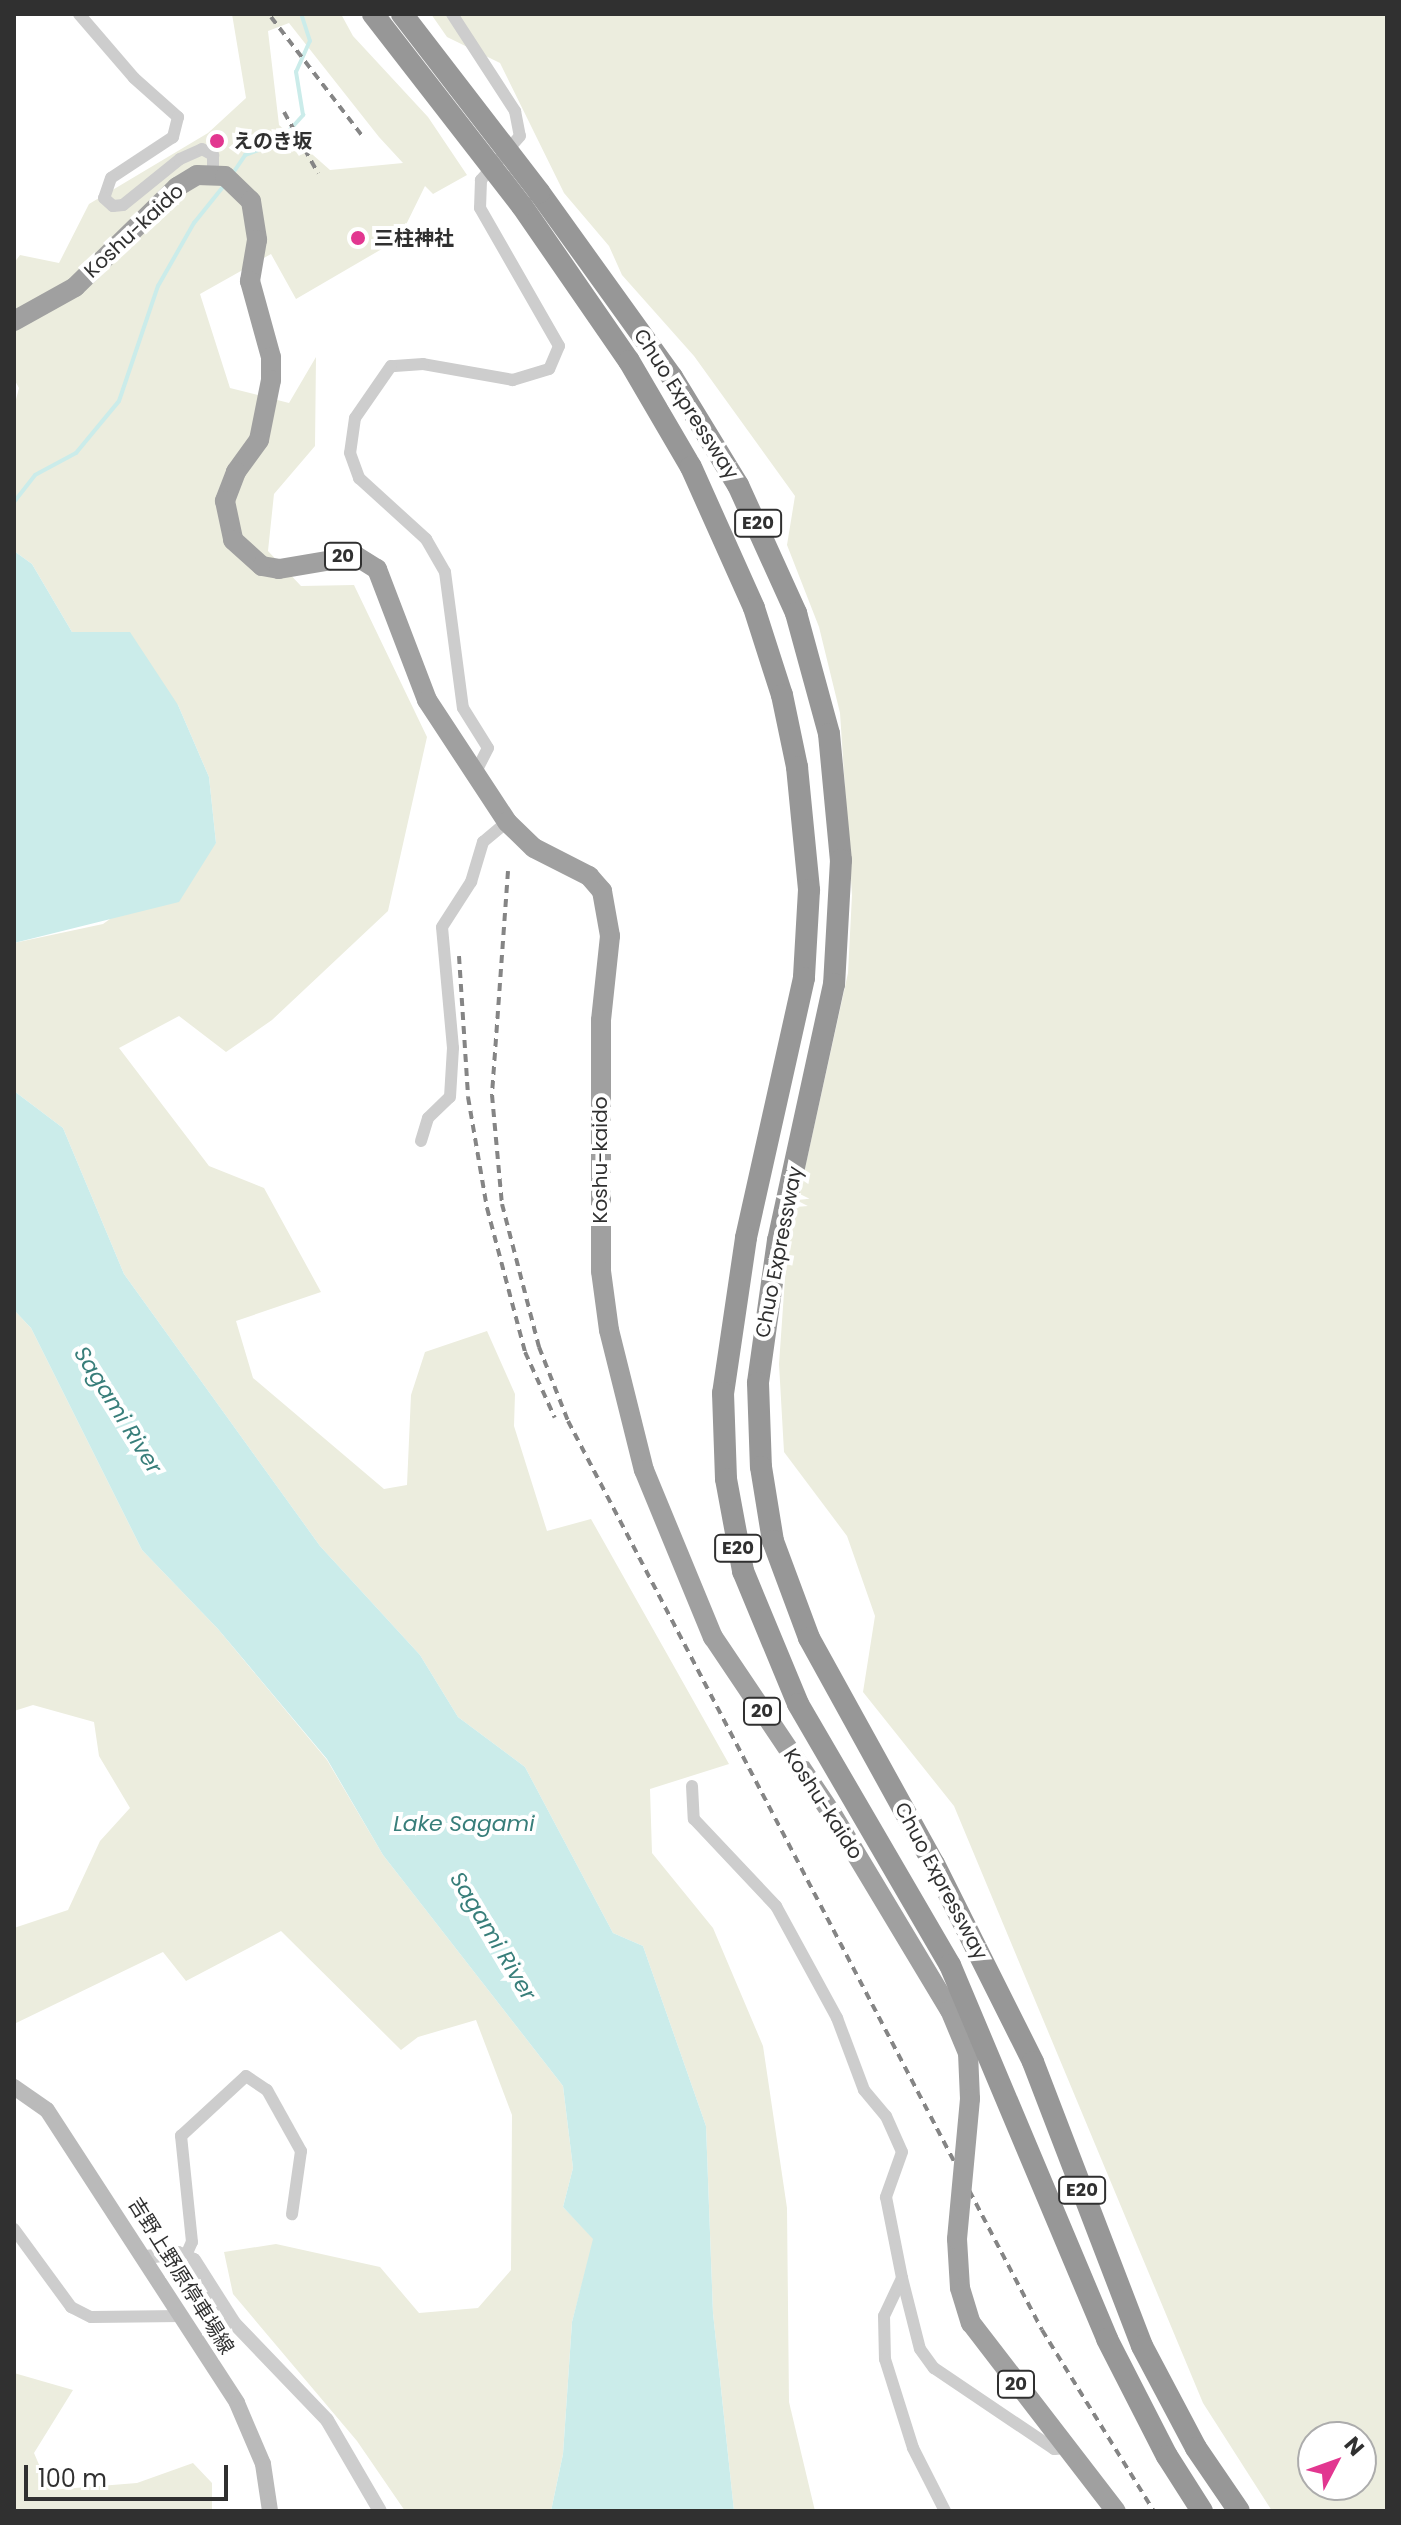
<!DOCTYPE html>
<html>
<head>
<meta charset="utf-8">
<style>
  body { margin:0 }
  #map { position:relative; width:1401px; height:2525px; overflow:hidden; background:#fff; font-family:Poppins,"Noto Sans JP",sans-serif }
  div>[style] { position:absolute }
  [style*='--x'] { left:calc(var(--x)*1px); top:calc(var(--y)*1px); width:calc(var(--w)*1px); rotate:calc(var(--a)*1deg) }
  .green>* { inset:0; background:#ecedde }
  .water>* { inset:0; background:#cbecea }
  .stream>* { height:4px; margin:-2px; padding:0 2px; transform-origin:2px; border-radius:2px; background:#cbecea }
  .minor>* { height:12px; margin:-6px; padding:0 6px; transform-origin:6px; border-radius:6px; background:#cdcdcd }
  .tertiary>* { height:14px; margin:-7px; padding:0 7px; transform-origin:7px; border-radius:7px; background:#cdcdcd }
  .secondary>* { height:16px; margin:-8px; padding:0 8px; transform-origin:8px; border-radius:8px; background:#bababa }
  .trunk>* { height:20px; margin:-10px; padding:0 10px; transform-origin:10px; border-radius:10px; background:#a0a0a0 }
  .motorway>* { height:22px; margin:-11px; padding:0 11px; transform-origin:11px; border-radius:11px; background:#979797 }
  .rail>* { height:4px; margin-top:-2px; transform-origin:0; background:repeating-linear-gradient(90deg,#858585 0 8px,transparent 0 14px) }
  .trunk-bridge>* { height:20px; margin:-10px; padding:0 10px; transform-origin:10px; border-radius:10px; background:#a0a0a0 }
  .motorway-bridge>* { height:22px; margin:-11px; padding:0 11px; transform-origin:11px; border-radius:11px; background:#979797 }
  .dots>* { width:22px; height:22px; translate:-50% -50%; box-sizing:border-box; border:4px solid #fff; border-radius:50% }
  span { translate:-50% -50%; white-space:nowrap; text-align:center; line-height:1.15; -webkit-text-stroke:8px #fff; paint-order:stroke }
  .shield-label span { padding:2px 6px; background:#fff; border:2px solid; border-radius:6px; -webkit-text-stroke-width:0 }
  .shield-label { font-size:18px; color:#303030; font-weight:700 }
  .poi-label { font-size:20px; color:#303030; font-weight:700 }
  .left { translate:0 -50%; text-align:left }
  .street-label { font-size:20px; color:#303030 }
  .water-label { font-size:22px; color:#387e7a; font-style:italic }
  .frame { position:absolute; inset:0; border:16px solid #303030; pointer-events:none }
  .north { position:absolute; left:1297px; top:2421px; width:80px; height:80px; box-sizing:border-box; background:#fff; border:2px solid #acacac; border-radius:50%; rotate:49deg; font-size:22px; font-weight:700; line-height:32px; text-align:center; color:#303030 }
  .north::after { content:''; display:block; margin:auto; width:28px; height:36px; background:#e23790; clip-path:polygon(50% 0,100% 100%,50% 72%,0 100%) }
  .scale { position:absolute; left:24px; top:2465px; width:204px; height:36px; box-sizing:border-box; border:4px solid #303030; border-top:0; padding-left:10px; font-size:24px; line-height:28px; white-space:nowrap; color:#303030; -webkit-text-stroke:6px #fff; paint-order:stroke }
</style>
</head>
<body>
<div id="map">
  <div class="green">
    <i style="clip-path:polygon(evenodd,232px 14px,341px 14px,353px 36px,428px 117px,467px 175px,433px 194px,425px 186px,399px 239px,296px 299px,271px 254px,200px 294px,230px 388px,289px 403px,316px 357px,315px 446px,274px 494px,268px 551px,301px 586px,354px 585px,427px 737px,388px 911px,272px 1020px,226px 1052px,179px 1016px,119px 1048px,209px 1166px,264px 1188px,321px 1292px,236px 1321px,253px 1378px,384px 1489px,407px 1485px,411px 1395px,425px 1352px,487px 1331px,515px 1394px,514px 1426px,547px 1531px,591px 1519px,729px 1764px,650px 1789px,652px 1853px,713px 1928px,763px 2046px,787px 2208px,789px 2402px,815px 2511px,734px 2511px,713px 2313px,706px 2126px,643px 1946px,613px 1933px,525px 1767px,458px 1717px,420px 1655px,320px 1546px,124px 1274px,63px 1128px,14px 1091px,14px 943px,103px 924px,216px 843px,209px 777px,178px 705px,72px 632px,32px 564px,14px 551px,14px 407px,19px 388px,14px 379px,14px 263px,20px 255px,59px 263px,89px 204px,208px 133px,246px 98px,232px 14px,289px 23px,379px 137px,403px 163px,330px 170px,279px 125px,268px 31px,289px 23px)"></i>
    <i style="clip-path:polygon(evenodd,431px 14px,1387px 14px,1387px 2511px,1272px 2511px,1203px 2403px,954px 1806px,863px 1692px,875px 1616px,847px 1536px,784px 1452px,779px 1364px,787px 1250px,848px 973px,852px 895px,840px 713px,819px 627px,787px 545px,795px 496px,694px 356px,622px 275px,609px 246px,564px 193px,500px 63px,447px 37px,431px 14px,1313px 2437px,1361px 2437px,1361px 2485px,1313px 2485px,1313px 2437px)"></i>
    <i style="clip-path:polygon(14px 1310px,31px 1328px,142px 1550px,218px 1629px,327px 1760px,383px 1855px,563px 2086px,573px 2168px,563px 2207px,594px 2239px,572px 2322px,563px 2454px,551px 2511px,405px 2511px,357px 2441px,233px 2294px,224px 2252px,276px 2244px,380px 2267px,419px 2313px,478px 2308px,511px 2270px,512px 2115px,476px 2020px,418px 2037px,401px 2050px,281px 1931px,186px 1981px,163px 1952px,14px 2024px,14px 1928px,68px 1910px,100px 1841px,130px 1808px,99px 1756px,94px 1722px,33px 1705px,14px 1711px)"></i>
    <i style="clip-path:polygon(14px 2373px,73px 2390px,34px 2453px,50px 2490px,137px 2483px,193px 2463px,212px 2483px,212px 2511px,14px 2511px)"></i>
  </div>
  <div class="water">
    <i style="clip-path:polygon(14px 551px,32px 564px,72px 632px,130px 632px,178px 705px,209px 777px,216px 843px,179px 902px,14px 943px)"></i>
    <i style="clip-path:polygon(14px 1091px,63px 1128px,124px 1274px,320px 1546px,420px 1655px,458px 1717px,525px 1767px,613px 1933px,643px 1946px,706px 2126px,713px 2313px,734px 2511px,551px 2511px,563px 2454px,572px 2322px,593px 2239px,563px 2207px,573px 2168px,563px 2086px,383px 1855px,327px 1759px,218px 1629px,142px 1550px,31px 1328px,14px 1310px)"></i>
  </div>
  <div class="stream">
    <i style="--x:233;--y:173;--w:22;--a:-56"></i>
    <i style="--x:245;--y:155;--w:35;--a:-20"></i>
    <i style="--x:278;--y:143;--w:38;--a:-48"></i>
    <i style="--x:303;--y:115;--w:44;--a:-99.2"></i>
    <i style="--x:296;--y:72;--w:34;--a:-66"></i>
    <i style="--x:310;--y:41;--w:28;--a:-108"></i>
    <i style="--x:14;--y:502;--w:34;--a:-52"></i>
    <i style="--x:35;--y:475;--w:47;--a:-28.2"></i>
    <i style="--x:76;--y:453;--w:67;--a:-50.4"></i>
    <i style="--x:119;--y:401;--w:121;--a:-71.3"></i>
    <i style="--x:158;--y:286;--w:73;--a:-60.3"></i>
    <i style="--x:194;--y:223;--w:51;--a:-51.3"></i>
  </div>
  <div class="minor">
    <i style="--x:79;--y:14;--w:84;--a:49.3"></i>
    <i style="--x:134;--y:78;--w:59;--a:41.6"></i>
    <i style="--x:178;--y:117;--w:21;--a:104"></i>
    <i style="--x:173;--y:137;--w:74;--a:146.5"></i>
    <i style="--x:111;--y:178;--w:21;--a:109"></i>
    <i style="--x:104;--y:198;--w:12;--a:42"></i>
    <i style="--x:113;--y:206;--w:10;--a:-6"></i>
    <i style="--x:123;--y:205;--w:73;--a:-38.9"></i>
    <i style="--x:180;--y:159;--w:24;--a:-24"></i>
    <i style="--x:202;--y:149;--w:13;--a:29"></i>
    <i style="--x:213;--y:155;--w:18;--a:90"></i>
    <i style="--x:452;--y:14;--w:116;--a:57"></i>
    <i style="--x:515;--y:111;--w:25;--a:79"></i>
    <i style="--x:520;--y:136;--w:59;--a:131.6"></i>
    <i style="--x:481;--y:180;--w:28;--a:92"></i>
    <i style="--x:480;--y:208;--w:159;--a:60.2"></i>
    <i style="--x:559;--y:346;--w:25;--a:113"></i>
    <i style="--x:549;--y:369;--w:38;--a:163"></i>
    <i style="--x:513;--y:380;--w:91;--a:-169.9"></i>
    <i style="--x:423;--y:364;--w:32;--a:176"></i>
    <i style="--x:391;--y:366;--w:63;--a:124.7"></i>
    <i style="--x:355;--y:418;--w:35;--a:98"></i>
    <i style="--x:350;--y:453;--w:27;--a:70"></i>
    <i style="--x:359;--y:478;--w:91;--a:42.3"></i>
    <i style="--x:426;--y:539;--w:38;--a:60"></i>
    <i style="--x:445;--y:572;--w:137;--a:82.5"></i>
    <i style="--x:463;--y:708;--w:47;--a:58"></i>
    <i style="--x:488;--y:748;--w:27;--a:117"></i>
    <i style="--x:421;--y:1141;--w:24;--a:-73"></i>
    <i style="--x:428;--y:1118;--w:30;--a:-44"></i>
    <i style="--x:450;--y:1097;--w:49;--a:-86.5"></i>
    <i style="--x:453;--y:1048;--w:121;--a:-95.2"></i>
    <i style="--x:442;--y:927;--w:54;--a:-57.2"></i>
    <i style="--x:471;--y:882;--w:42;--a:-73.3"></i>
    <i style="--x:483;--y:842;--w:31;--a:-40"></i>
    <i style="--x:692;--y:1786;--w:33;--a:87"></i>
    <i style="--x:694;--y:1819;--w:120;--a:46.7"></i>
    <i style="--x:776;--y:1906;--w:128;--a:61.4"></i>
    <i style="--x:837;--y:2018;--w:77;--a:69.4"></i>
    <i style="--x:864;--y:2090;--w:34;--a:50"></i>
    <i style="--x:886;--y:2116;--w:39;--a:66"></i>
    <i style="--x:902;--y:2152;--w:48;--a:109.6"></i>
    <i style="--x:886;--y:2197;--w:83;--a:78.8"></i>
    <i style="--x:902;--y:2278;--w:42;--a:115.3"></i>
    <i style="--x:884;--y:2316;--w:43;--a:88.7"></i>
    <i style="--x:885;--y:2359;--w:93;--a:72.5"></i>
    <i style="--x:913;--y:2448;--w:71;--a:63.1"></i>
    <i style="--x:14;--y:2229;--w:97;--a:53.8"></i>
    <i style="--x:71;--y:2307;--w:22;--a:27"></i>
    <i style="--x:91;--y:2317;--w:91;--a:-0.6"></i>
    <i style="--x:187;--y:2253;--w:12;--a:-66"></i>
    <i style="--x:192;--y:2242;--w:107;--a:-95.9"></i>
    <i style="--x:181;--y:2136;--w:88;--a:-42.7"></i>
    <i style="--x:246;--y:2076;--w:25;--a:34"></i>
    <i style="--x:267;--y:2090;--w:70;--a:60.9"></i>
    <i style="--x:301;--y:2151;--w:64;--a:98.1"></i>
    <i style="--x:902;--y:2278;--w:73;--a:75.8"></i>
    <i style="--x:920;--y:2349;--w:24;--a:54"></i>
    <i style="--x:934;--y:2368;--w:145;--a:34"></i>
    <i style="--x:1054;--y:2449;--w:14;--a:-4"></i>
  </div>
  <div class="tertiary">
    <i style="--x:146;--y:2257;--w:32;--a:-7"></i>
    <i style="--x:178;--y:2253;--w:17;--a:24"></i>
    <i style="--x:194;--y:2260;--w:75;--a:57.6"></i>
    <i style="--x:234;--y:2323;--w:134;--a:46.2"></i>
    <i style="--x:327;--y:2420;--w:105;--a:59.8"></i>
  </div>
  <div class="secondary">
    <i style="--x:14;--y:2087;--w:40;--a:34.9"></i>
    <i style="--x:47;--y:2110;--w:349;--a:57"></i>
    <i style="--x:237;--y:2403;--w:66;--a:66.9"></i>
    <i style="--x:263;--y:2464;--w:48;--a:81.5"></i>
  </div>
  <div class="trunk">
    <i style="--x:14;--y:321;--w:70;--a:-29.1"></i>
    <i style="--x:75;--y:287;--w:143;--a:-44.4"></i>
    <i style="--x:177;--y:187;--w:23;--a:-31"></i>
    <i style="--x:197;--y:175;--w:28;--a:2"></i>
    <i style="--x:225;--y:176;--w:36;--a:44"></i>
    <i style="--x:251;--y:201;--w:39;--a:81"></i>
    <i style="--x:257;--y:240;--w:42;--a:99.7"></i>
    <i style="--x:250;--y:281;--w:79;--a:74.6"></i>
    <i style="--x:271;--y:357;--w:23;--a:90"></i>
    <i style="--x:271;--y:380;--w:61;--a:101.3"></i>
    <i style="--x:259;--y:440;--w:39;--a:126"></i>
    <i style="--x:236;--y:472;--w:31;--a:111"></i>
    <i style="--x:225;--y:501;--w:40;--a:78"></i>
    <i style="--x:233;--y:540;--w:39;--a:42"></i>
    <i style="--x:262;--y:566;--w:17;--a:10"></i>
    <i style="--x:279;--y:569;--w:78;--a:-9.6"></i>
    <i style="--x:356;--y:556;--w:25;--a:32"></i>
    <i style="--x:377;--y:569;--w:140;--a:69.1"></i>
    <i style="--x:427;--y:700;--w:146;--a:56.7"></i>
    <i style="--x:507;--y:822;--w:37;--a:44"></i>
    <i style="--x:534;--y:848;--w:62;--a:27"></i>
    <i style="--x:589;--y:876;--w:20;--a:49"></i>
    <i style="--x:602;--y:891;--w:46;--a:79.9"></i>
    <i style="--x:610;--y:936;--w:84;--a:96.1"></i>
    <i style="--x:601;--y:1020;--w:251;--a:90"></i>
    <i style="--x:601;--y:1271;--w:60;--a:82.3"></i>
    <i style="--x:609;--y:1330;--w:144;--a:76"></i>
    <i style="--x:644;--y:1470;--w:181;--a:67.6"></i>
    <i style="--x:713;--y:1637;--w:213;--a:56.1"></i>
    <i style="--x:832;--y:1814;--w:229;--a:59"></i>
    <i style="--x:950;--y:2010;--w:47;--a:67.3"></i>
    <i style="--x:968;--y:2053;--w:46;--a:87.5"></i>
    <i style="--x:957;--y:2239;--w:49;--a:86.5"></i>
    <i style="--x:960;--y:2288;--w:37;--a:73"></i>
    <i style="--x:971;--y:2323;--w:237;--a:52.4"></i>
  </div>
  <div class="motorway">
    <i style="--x:539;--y:192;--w:228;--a:54.3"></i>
    <i style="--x:672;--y:377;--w:127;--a:58.6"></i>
    <i style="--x:738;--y:485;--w:141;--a:65.6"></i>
    <i style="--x:796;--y:613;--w:125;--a:74.7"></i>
    <i style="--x:829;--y:734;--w:127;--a:84.6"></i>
    <i style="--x:841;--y:860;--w:124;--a:93.2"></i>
    <i style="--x:834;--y:984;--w:262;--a:102.3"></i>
    <i style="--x:778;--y:1240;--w:144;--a:98"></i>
    <i style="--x:758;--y:1383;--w:84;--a:88"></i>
    <i style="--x:761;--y:1467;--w:75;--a:80.8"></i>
    <i style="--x:773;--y:1541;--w:103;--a:69.6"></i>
    <i style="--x:809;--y:1638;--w:258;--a:61.1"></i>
    <i style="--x:934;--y:1864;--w:221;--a:63.4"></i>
    <i style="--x:1033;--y:2062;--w:304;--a:69"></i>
    <i style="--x:1142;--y:2346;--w:115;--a:62.1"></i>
    <i style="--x:1196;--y:2448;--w:76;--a:55.7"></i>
    <i style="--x:522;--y:206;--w:188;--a:55.4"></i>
    <i style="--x:629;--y:361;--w:123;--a:59.7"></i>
    <i style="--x:691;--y:467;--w:154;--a:65.9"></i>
    <i style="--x:754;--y:608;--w:91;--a:72.2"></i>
    <i style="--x:782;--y:695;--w:74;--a:78.2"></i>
    <i style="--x:797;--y:767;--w:124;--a:84.4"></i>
    <i style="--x:809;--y:890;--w:88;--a:93.3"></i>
    <i style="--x:804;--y:978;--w:266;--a:102.6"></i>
    <i style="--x:746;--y:1238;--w:157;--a:98.4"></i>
    <i style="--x:723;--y:1393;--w:86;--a:88"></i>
    <i style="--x:726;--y:1479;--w:94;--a:79.5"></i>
    <i style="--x:743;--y:1571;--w:144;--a:67.5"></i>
    <i style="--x:798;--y:1704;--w:302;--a:59.8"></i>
    <i style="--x:950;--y:1965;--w:406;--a:67.2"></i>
    <i style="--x:1107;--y:2339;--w:131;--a:62.9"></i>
    <i style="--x:1167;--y:2456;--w:65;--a:57.5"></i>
  </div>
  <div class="rail">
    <i style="--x:271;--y:17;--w:153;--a:52.5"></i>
    <i style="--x:284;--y:112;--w:70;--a:60.9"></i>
    <i style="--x:508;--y:871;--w:225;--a:94.1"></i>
    <i style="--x:492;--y:1095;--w:109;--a:84.8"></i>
    <i style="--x:502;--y:1204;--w:148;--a:75.5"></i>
    <i style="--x:539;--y:1347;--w:79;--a:68.6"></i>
    <i style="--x:568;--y:1421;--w:1025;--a:62.46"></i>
    <i style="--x:1042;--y:2330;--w:213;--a:58.3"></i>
    <i style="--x:459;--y:956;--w:141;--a:86.3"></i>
    <i style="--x:468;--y:1097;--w:113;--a:80.3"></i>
    <i style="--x:487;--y:1208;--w:149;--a:75.2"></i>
    <i style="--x:525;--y:1352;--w:72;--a:65.6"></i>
  </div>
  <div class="trunk-bridge">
    <i style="--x:957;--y:2239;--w:141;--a:-84.7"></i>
  </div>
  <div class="motorway-bridge">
    <i style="--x:373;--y:14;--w:243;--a:52.2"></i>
    <i style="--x:402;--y:14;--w:225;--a:52.4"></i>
  </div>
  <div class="dots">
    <i style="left:217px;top:141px;background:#e23790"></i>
    <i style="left:358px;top:238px;background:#e23790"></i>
  </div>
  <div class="shield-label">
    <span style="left:758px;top:523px">E20</span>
    <span style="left:343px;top:556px">20</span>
    <span style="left:738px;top:1548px">E20</span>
    <span style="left:762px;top:1711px">20</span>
    <span style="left:1082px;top:2190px">E20</span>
    <span style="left:1016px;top:2384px">20</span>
  </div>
  <div class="poi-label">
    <span class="left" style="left:233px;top:141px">えのき坂</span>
    <span class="left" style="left:374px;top:238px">三柱神社</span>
  </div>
  <div class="street-label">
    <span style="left:134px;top:231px;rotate:-43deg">Koshu-kaido</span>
    <span style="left:686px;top:404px;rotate:57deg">Chuo Expressway</span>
    <span style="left:600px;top:1160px;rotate:-90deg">Koshu-kaido</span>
    <span style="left:779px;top:1252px;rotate:-79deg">Chuo Expressway</span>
    <span style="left:823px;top:1804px;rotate:57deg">Koshu-kaido</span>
    <span style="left:941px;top:1881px;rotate:62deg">Chuo Expressway</span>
    <span style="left:181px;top:2276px;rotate:58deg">吉野上野原停車場線</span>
  </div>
  <div class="water-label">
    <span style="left:118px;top:1410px;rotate:58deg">Sagami River</span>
    <span style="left:464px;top:1824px">Lake Sagami</span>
    <span style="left:493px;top:1936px;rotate:59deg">Sagami River</span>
  </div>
  <div class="frame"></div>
  <div class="north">N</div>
  <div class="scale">100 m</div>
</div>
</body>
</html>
